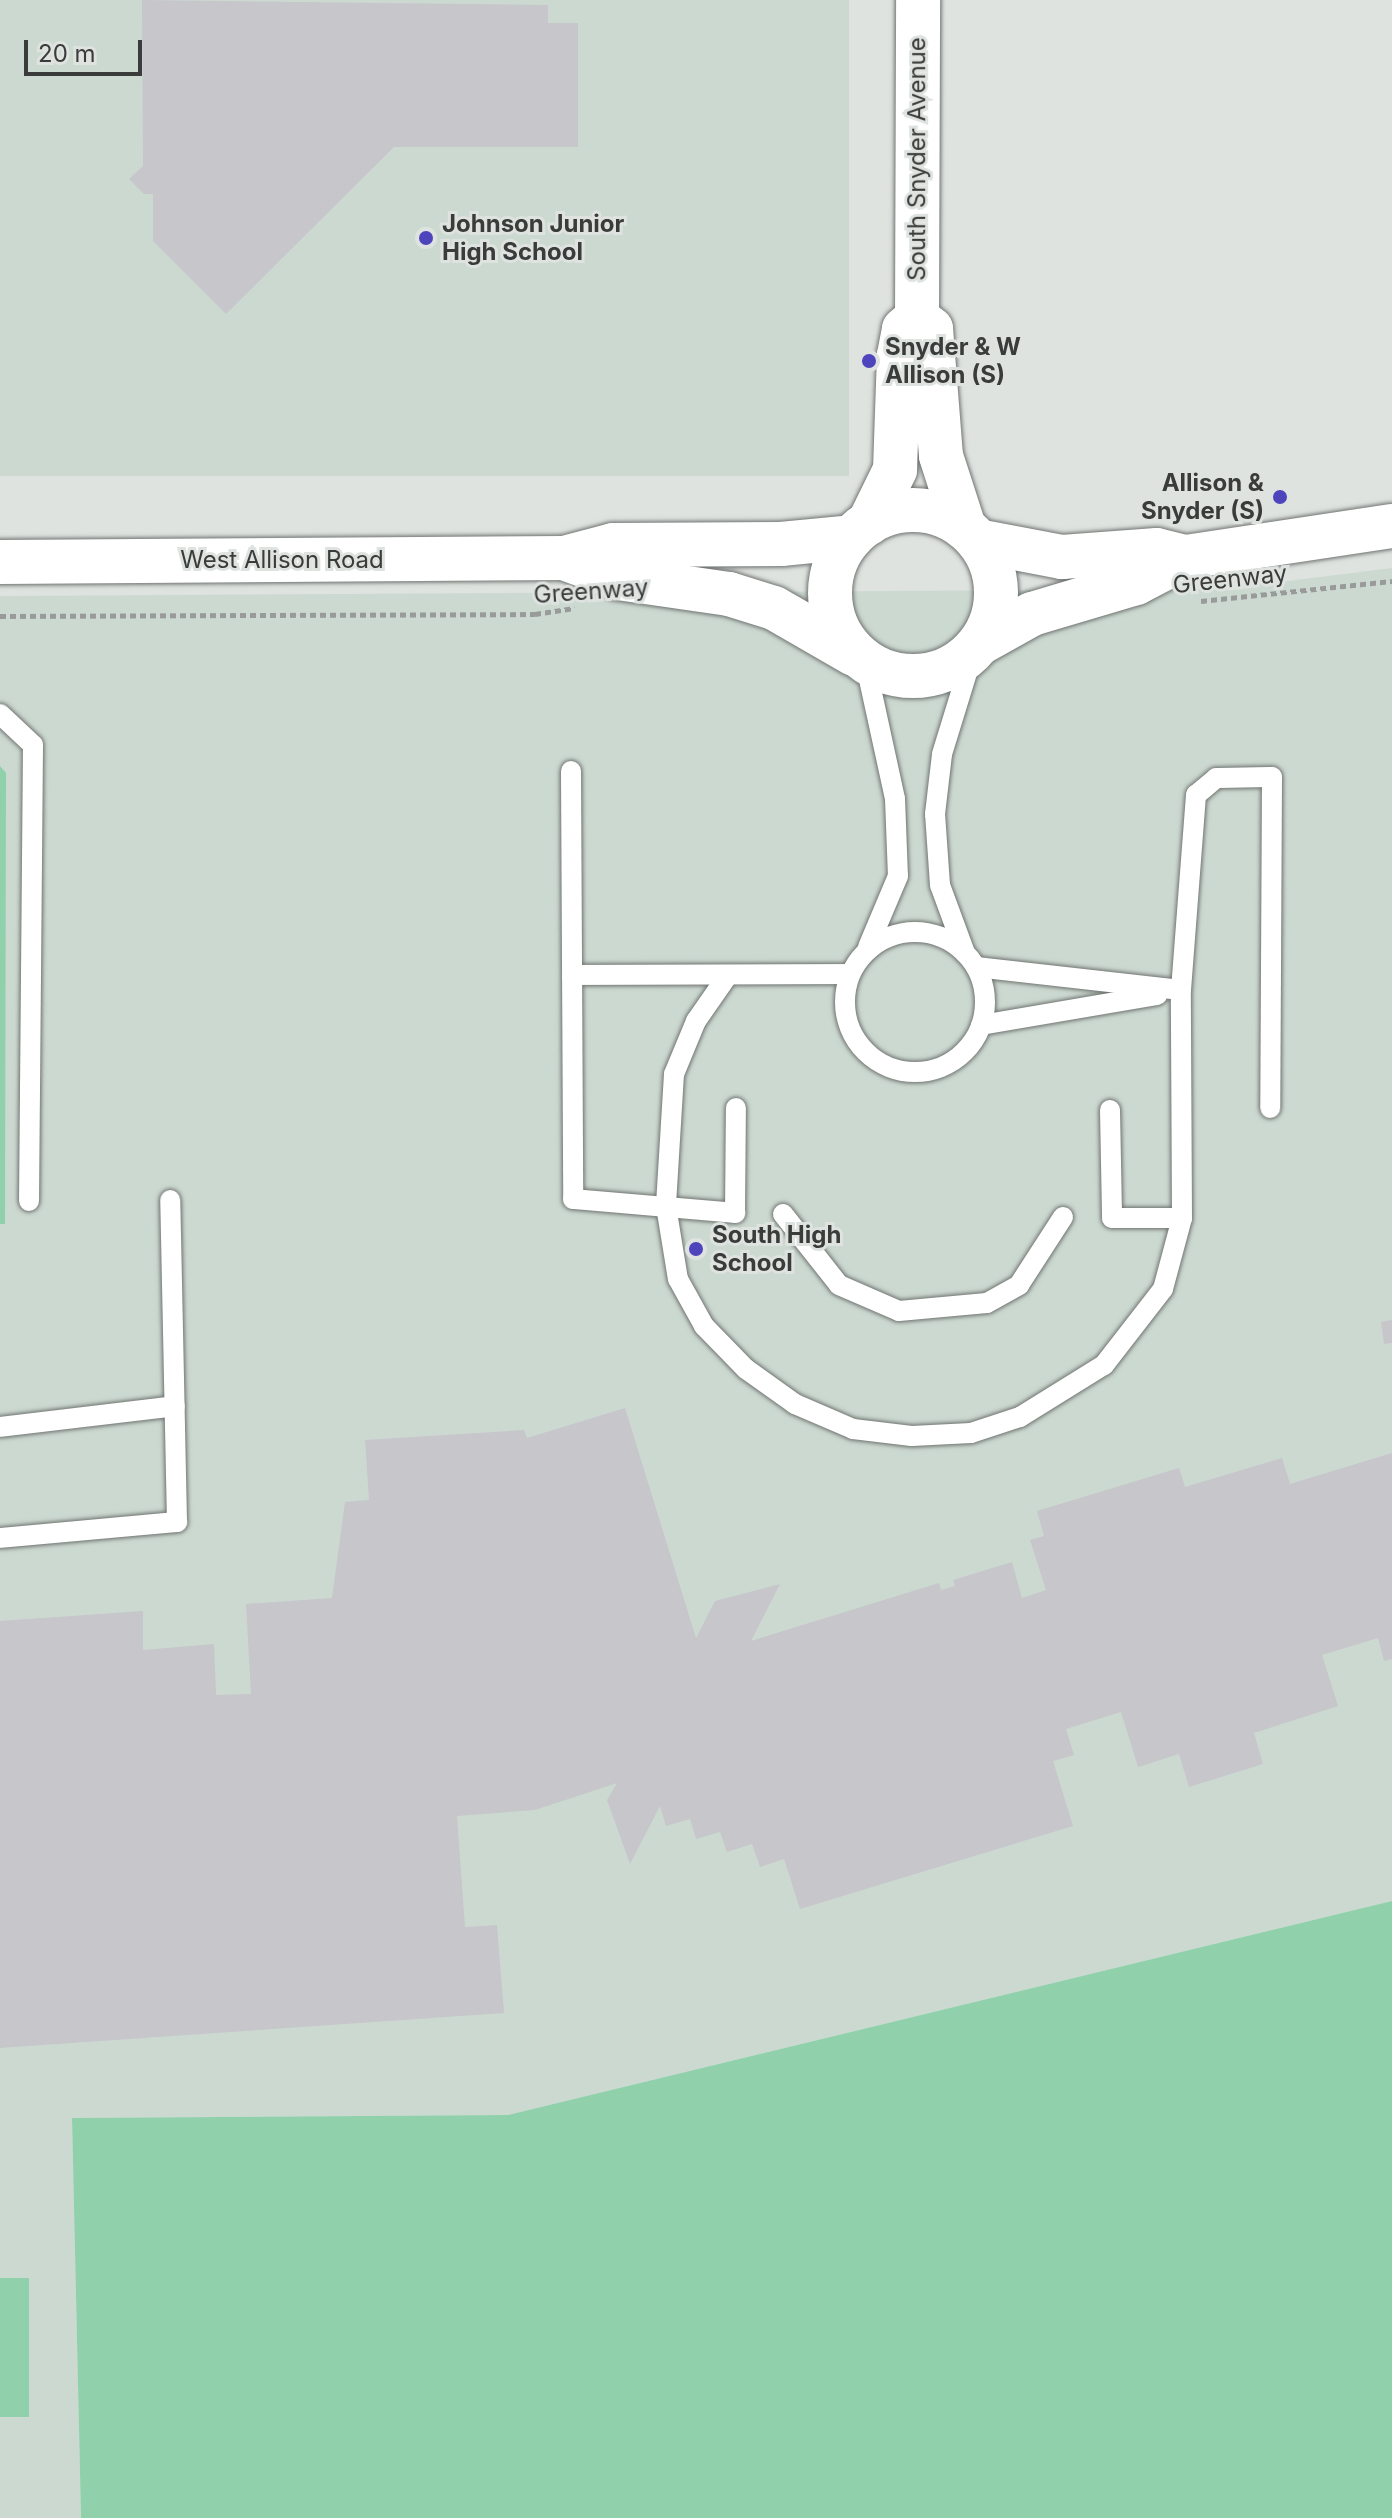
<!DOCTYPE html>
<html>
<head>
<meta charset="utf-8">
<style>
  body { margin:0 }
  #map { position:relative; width:1392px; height:2518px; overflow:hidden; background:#dee3e0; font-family:Inter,sans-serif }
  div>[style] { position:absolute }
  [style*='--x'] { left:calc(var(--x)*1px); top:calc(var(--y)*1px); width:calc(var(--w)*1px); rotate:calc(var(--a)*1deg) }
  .built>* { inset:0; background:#ccd9d1; transform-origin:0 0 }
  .green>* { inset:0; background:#90d1ac; transform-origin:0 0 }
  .building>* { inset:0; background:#c6c6cb }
  .path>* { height:5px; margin-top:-2.5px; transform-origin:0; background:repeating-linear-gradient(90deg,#989b99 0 6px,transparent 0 10px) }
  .roads { filter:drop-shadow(0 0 2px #717572) drop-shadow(0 0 2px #717572) }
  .service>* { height:20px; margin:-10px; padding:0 10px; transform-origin:10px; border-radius:10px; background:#fff }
  .service>.ring { margin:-10px; padding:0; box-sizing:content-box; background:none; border:20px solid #fff; border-radius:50% }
  .tertiary>* { height:44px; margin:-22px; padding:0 22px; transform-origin:22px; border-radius:22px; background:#fff }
  .tertiary>.ring { margin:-22px; padding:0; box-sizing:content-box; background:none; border:44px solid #fff; border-radius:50% }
  .dots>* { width:22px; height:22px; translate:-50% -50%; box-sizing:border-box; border:4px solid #dee3e0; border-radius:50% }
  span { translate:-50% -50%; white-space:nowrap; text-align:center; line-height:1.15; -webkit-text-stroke:6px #dee3e0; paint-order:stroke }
  .street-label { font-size:24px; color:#3a3c3b }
  .poi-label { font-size:24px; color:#3a3c3b; font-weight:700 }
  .left { translate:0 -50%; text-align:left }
  .right { translate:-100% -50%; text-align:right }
  .scale { position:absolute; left:24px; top:40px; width:118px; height:36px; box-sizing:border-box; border:4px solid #3a3c3b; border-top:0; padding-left:10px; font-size:24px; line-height:28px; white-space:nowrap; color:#3a3c3b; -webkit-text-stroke:6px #dee3e0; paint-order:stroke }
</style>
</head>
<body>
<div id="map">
  <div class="built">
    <i style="left:0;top:0;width:849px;height:476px"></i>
    <i style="clip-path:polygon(1392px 568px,1392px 1901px,508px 2115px,72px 2118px,81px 2518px,0 2518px,0 596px,1223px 589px)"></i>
  </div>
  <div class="green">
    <i style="clip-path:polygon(0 766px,6px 773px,5px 1224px,0 1224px)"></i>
    <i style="clip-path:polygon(1392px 1901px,1392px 2518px,81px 2518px,72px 2118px,508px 2115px)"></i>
    <i style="left:0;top:2278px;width:29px;height:139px"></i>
  </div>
  <div class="building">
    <i style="clip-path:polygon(142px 0,548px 5px,548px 23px,578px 23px,578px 147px,394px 147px,226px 314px,153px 241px,153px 194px,144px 194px,129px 179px,143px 166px)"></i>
    <i style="clip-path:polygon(1392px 1320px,1392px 1343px,1384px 1344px,1381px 1322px)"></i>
    <i style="clip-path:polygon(625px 1408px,696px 1638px,715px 1601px,780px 1584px,751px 1641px,939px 1583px,941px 1590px,955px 1586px,953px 1580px,1012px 1562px,1022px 1598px,1046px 1590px,1030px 1540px,1044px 1536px,1037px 1511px,1179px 1468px,1185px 1487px,1282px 1458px,1290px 1484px,1392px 1453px,1392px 1659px,1384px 1661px,1378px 1638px,1322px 1655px,1338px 1706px,1254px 1733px,1263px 1764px,1189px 1787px,1179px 1754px,1138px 1767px,1121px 1712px,1066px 1729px,1074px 1755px,1053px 1761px,1073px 1826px,800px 1909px,784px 1859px,760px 1867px,752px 1844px,727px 1852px,720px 1832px,696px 1839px,690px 1819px,666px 1826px,660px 1806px,630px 1864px,607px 1800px,617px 1783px,535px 1810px,457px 1816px,465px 1927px,497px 1925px,504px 2013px,0 2048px,0 1621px,143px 1611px,143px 1650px,214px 1644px,216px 1695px,251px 1694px,246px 1604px,332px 1598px,345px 1502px,369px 1500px,365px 1440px,524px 1430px,527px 1438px)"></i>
  </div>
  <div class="path">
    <i style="--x:1201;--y:601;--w:192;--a:-6"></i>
    <i style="--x:0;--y:616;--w:535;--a:-0.21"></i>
    <i style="--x:535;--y:614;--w:40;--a:-8.5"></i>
  </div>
  <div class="roads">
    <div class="service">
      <i style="--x:865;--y:661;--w:141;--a:77.7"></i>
      <i style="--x:895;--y:799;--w:77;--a:87.8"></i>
      <i style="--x:898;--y:876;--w:77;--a:112.9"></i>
      <i style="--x:0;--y:714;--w:45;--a:43.2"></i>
      <i style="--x:33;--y:745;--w:456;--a:90.5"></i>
      <i style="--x:571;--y:771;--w:428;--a:89.7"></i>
      <i style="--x:573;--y:1199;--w:163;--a:4.9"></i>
      <i style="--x:735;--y:1213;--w:105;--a:-89.5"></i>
      <i class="ring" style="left:845px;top:932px;width:120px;height:120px"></i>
      <i style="--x:965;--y:953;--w:72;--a:-110.2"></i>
      <i style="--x:940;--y:885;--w:71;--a:-94"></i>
      <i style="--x:935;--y:814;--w:60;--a:-83.3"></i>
      <i style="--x:942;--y:754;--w:109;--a:-72.9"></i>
      <i style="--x:976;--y:967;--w:206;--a:6.4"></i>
      <i style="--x:572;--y:975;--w:278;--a:-0.2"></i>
      <i style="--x:728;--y:975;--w:56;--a:124.8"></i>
      <i style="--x:696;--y:1021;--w:57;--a:112.5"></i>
      <i style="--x:674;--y:1074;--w:132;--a:93.5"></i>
      <i style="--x:666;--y:1206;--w:74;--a:80.7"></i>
      <i style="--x:678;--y:1279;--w:54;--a:61"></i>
      <i style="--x:704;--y:1326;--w:60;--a:45.7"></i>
      <i style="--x:746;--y:1369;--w:60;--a:35.5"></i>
      <i style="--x:795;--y:1404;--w:63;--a:23.3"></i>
      <i style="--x:853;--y:1429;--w:59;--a:6.8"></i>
      <i style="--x:912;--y:1436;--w:59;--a:-2.9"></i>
      <i style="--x:971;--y:1433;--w:52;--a:-18.1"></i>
      <i style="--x:1020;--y:1417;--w:99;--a:-31.8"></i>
      <i style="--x:1104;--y:1365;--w:96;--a:-52.2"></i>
      <i style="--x:1163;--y:1289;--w:73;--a:-75"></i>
      <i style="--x:1182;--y:1218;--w:228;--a:-90.3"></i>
      <i style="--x:1181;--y:990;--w:196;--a:-85.6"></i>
      <i style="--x:1196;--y:795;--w:26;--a:-40"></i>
      <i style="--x:1216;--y:778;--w:56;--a:-1"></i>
      <i style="--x:1272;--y:777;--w:331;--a:90.3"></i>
      <i style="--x:981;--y:1025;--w:179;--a:-9.7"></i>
      <i style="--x:1110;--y:1110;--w:108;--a:88.9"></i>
      <i style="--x:1112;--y:1218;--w:70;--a:0"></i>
      <i style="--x:783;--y:1214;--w:90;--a:51.7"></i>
      <i style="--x:839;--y:1285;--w:65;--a:23.4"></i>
      <i style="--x:899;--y:1311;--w:88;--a:-5.2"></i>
      <i style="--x:987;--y:1303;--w:37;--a:-29"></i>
      <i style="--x:1019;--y:1285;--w:81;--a:-57.1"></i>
      <i style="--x:0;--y:1427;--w:176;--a:-6.8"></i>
      <i style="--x:0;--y:1538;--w:178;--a:-5.2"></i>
      <i style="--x:177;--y:1522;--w:322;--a:-91.2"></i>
    </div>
    <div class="tertiary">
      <i style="--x:917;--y:318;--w:318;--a:-89.8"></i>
      <i style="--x:917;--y:318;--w:18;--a:38"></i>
      <i style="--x:931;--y:329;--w:127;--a:85.5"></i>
      <i style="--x:941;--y:456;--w:75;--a:72.1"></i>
      <i class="ring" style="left:830px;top:510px;width:122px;height:122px"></i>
      <i style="--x:869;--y:523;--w:59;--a:-63.9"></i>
      <i style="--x:895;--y:470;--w:115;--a:-88"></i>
      <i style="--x:899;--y:355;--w:26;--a:-79"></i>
      <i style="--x:904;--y:329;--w:17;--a:-40"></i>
      <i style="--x:978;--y:541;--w:86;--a:10.8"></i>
      <i style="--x:1062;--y:557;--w:95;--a:-4.2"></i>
      <i style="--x:1157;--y:550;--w:30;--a:14"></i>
      <i style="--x:1186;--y:557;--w:208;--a:-8.6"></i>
      <i style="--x:564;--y:558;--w:58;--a:20.3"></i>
      <i style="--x:618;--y:578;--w:112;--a:8.2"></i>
      <i style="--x:729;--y:594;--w:47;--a:17.3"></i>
      <i style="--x:774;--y:608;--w:92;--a:29.9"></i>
      <i style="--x:0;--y:562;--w:564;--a:-0.41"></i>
      <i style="--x:564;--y:558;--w:51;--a:-14.9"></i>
      <i style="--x:613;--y:545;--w:168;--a:-0.3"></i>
      <i style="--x:781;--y:544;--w:71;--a:-5.6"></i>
      <i style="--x:980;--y:643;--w:60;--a:-29.1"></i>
      <i style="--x:1032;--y:614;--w:109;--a:-16.6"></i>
      <i style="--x:1136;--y:583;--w:56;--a:-27.5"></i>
    </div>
  </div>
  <div class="dots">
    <i style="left:426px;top:238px;background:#4e44bb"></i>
    <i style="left:869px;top:361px;background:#4e44bb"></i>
    <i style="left:1280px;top:497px;background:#4e44bb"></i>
    <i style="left:696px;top:1249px;background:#4e44bb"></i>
  </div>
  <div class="street-label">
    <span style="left:917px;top:159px;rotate:-90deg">South Snyder Avenue</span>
    <span style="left:282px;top:560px">West Allison Road</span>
    <span style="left:1230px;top:579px;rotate:-6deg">Greenway</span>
    <span style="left:591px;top:591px;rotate:-4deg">Greenway</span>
  </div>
  <div class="poi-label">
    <span class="left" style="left:442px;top:238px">Johnson Junior<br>High School</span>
    <span class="left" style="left:885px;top:361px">Snyder &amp; W<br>Allison (S)</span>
    <span class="right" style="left:1264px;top:497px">Allison &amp;<br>Snyder (S)</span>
    <span class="left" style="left:712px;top:1249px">South High<br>School</span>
  </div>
  <div class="scale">20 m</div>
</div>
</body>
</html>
